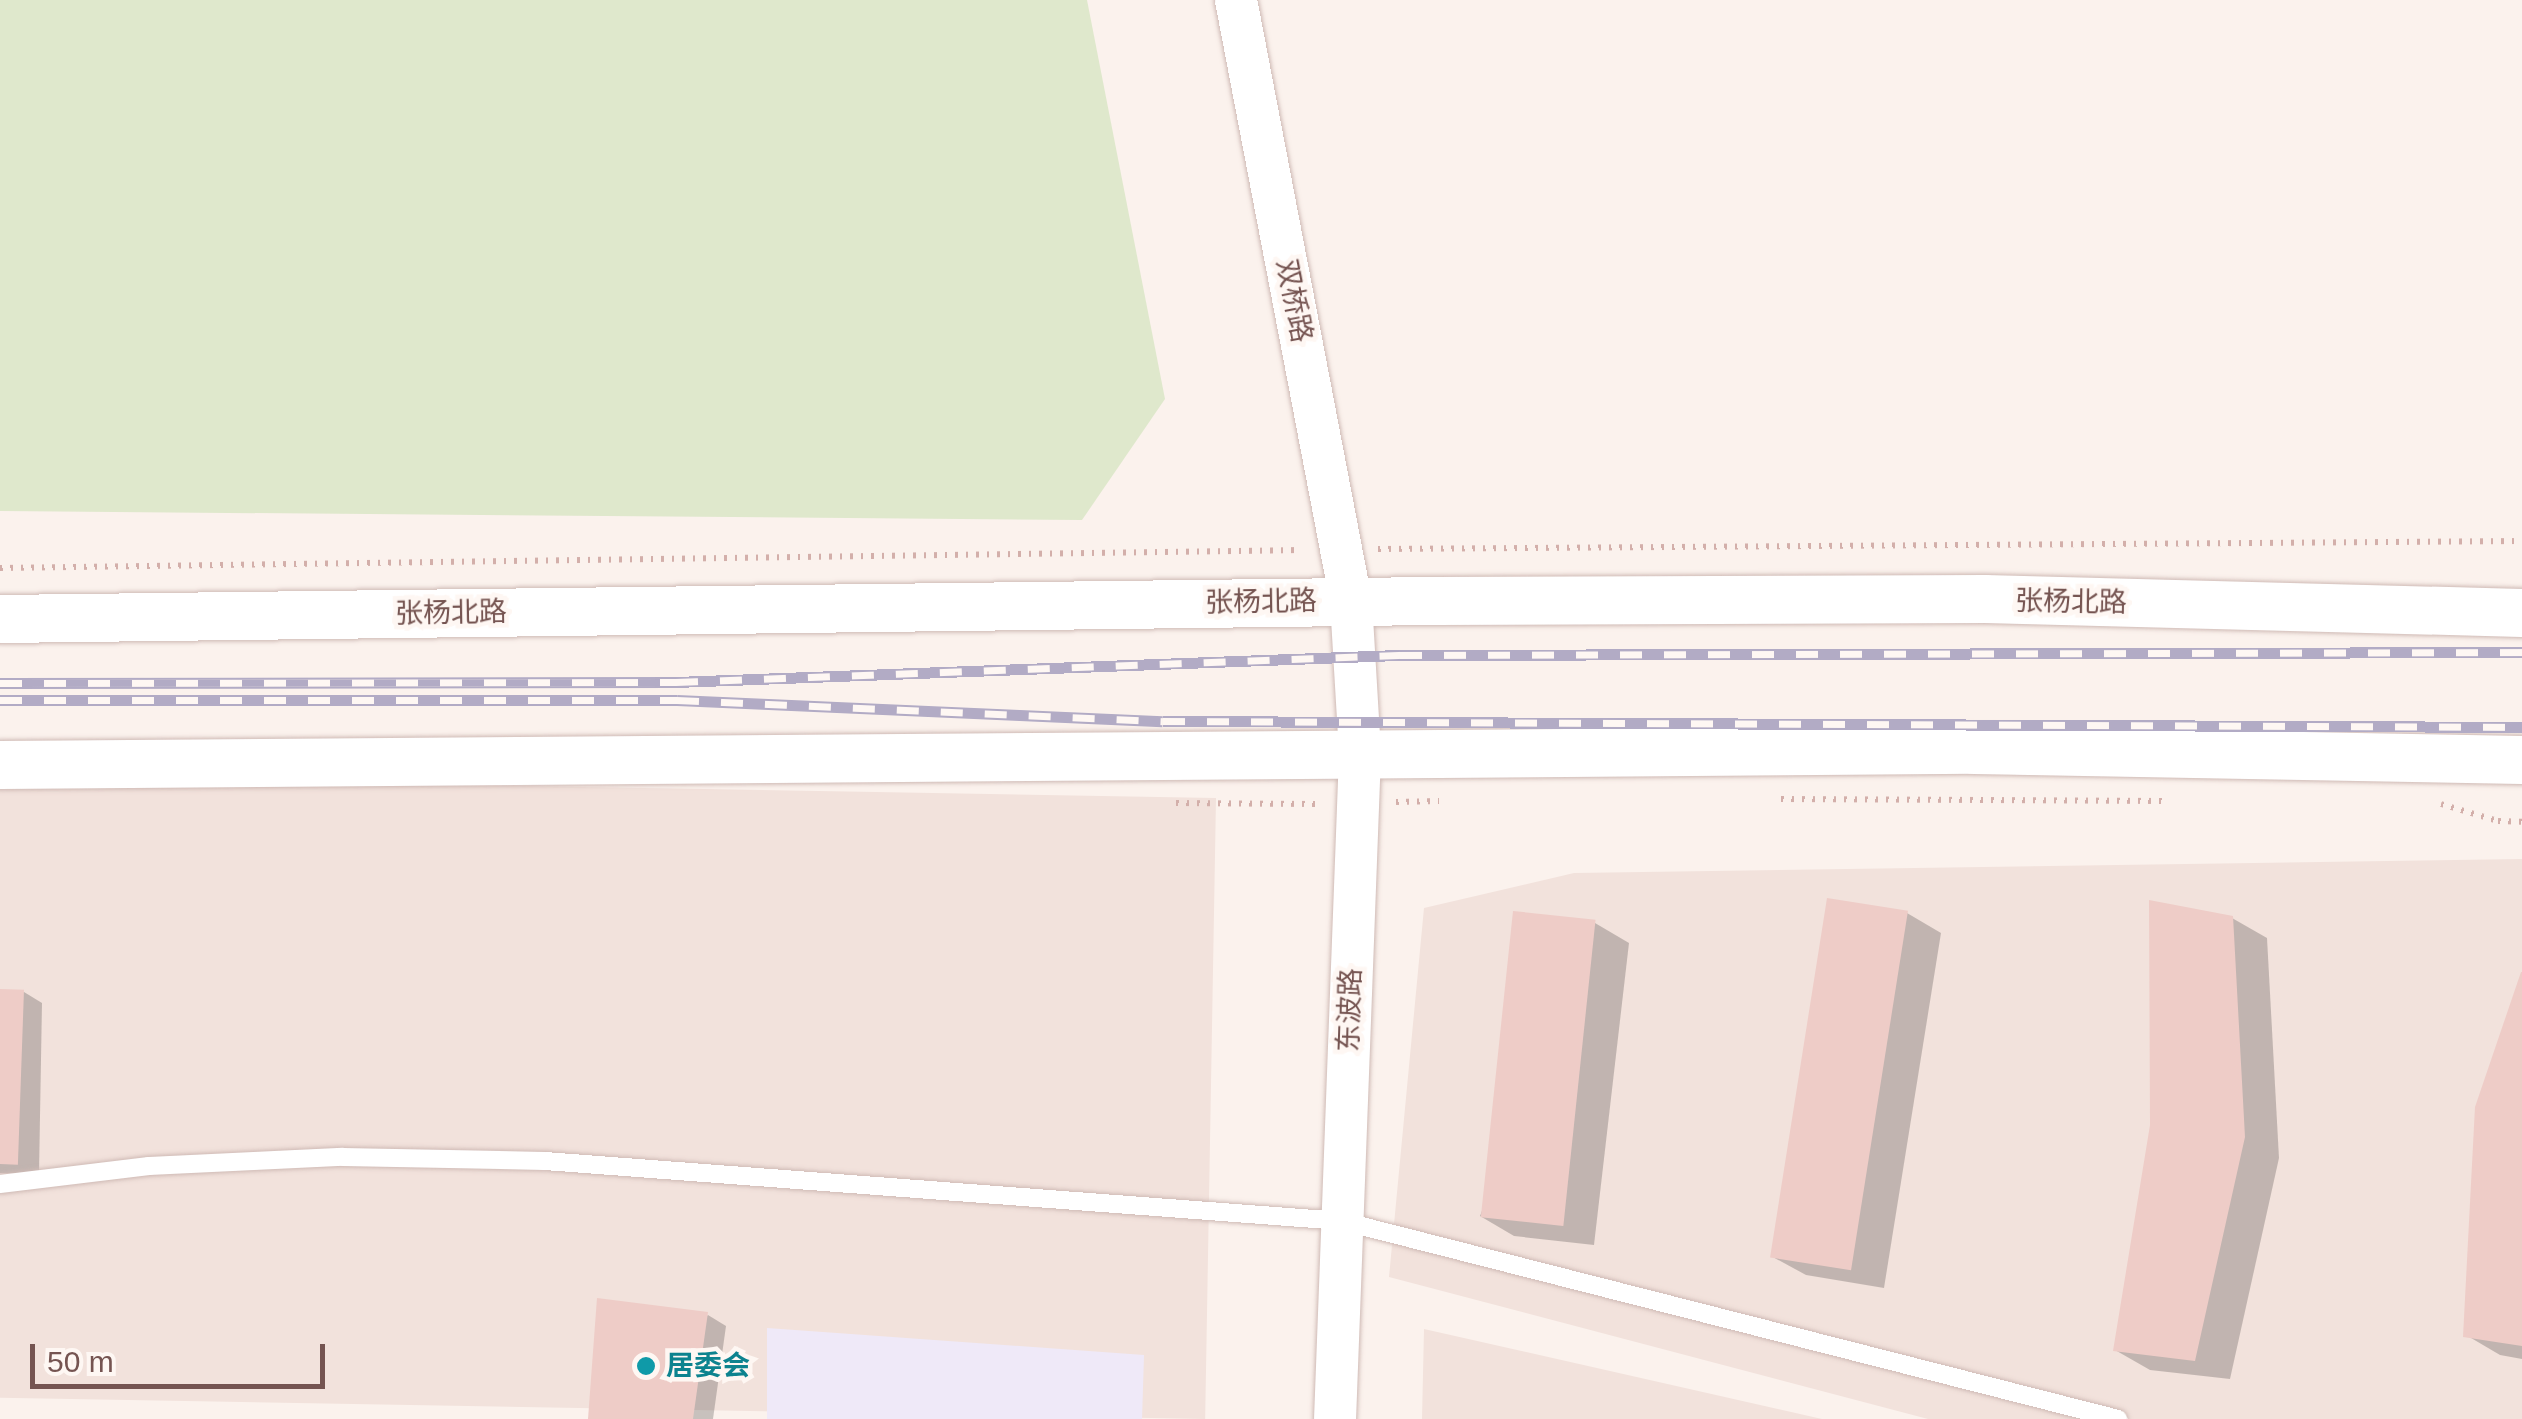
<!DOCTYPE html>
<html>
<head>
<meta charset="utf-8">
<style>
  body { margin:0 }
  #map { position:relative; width:2522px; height:1419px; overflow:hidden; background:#fbf2ed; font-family:Arial,"Noto Sans SC",sans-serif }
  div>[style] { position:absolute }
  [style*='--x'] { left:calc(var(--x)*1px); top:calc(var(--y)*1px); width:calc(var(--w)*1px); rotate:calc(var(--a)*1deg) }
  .residential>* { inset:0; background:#f2e2dc; transform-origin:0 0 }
  .education>* { inset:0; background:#efe9f8 }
  .green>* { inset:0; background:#dfe8cc }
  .shadow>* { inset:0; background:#0003 }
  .building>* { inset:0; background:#eeccc7; transform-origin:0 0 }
  .path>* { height:6px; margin-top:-3px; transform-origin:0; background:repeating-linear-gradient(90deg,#d3afaa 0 2.5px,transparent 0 10.5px) }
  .roads { filter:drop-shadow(0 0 2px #cfbab5) drop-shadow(0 0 2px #cfbab5) }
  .service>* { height:18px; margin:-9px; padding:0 9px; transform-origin:9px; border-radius:9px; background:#fff }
  .tertiary>* { height:42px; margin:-21px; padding:0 21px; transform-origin:21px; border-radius:21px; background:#fff }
  .secondary>* { height:48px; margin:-24px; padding:0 24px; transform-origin:24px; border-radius:24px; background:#fff }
  .rail>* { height:11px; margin-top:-5.5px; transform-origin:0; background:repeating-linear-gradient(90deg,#fef7f3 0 22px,#b2abc5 0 44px); box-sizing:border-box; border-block:2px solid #b2abc5 }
  .dots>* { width:28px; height:28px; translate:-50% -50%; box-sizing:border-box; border:5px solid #fef7f3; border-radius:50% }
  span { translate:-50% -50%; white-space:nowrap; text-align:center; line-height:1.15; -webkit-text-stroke:9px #fef7f3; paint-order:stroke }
  .street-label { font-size:28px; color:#755451 }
  .culture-label { font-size:28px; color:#0d838f; font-weight:700 }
  .left { translate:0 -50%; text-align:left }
  .scale { position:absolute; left:30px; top:1344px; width:295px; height:45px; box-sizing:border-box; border:5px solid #755451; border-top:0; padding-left:12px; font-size:30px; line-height:35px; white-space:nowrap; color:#755451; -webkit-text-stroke:8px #fef7f3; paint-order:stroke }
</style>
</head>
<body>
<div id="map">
  <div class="residential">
    <i style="left:1216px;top:798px;width:621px;height:1217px;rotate:91deg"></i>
    <i style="clip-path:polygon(2522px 859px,2522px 1419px,1928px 1419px,1389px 1277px,1424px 908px,1574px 873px)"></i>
    <i style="clip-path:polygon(1424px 1329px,1822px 1419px,1422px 1419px)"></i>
  </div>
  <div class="education">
    <i style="clip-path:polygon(767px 1328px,1144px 1355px,1142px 1419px,767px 1419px)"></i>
  </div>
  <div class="green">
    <i style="clip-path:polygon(0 0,1087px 0,1165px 399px,1082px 520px,0 511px)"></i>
  </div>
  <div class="shadow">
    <i style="clip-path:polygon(1907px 913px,1941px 933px,1884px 1288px,1806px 1275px,1771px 1256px)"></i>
    <i style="clip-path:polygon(2232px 918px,2267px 938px,2279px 1158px,2230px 1379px,2150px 1370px,2115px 1350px)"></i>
    <i style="clip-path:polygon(1595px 923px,1629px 943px,1594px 1245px,1514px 1236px,1480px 1216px)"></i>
    <i style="clip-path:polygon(2522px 978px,2522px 1359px,2500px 1355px,2466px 1335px)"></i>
    <i style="clip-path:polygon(0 992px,24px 992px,42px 1003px,39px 1174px,0 1173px)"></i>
    <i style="clip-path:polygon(708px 1315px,726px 1326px,713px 1419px,593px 1419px)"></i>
  </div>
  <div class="building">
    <i style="left:1827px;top:898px;width:82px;height:364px;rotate:9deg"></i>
    <i style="clip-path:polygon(2149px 900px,2233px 916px,2245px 1137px,2195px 1361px,2113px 1351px,2150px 1125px)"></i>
    <i style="left:1513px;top:911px;width:83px;height:308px;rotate:6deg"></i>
    <i style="clip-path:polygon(2521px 972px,2522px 972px,2522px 1346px,2463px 1337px,2475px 1107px)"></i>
    <i style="left:0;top:989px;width:24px;height:175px;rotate:2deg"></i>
    <i style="clip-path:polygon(597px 1298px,708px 1312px,693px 1419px,588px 1419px)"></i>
  </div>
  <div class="path">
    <i style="--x:1378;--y:549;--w:1144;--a:-0.4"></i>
    <i style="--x:0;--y:568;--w:1301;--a:-0.79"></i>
    <i style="--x:1781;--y:799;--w:383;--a:0.3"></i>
    <i style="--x:1396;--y:802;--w:43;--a:-1.3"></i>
    <i style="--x:1176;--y:803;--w:143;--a:0.4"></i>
    <i style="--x:2441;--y:804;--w:59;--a:16.6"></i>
    <i style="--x:2498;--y:821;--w:24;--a:2"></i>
  </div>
  <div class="roads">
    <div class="service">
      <i style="--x:0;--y:1184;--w:150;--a:-6.9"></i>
      <i style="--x:149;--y:1166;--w:194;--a:-2.7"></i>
      <i style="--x:343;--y:1157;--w:202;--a:1.1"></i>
      <i style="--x:545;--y:1161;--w:799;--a:4.31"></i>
      <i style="--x:1342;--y:1221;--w:801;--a:14.31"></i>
    </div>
    <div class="tertiary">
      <i style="--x:1236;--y:0;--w:612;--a:79.17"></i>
      <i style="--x:1351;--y:601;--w:153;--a:86.6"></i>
      <i style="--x:1360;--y:754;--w:665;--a:92.15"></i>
    </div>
    <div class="secondary">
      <i style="--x:0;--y:619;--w:1436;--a:-0.72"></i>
      <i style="--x:1436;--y:601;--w:549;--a:-0.21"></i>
      <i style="--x:1985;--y:599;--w:537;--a:1.49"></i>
      <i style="--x:0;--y:765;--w:1974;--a:-0.44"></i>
      <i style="--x:1974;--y:750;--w:548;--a:1.05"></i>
    </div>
  </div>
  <div class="rail">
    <i style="--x:0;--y:683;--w:676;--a:-0.08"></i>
    <i style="--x:676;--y:682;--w:725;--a:-2.14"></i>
    <i style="--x:1400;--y:655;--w:1122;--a:-0.15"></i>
    <i style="--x:0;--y:700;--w:677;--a:0"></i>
    <i style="--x:677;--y:700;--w:486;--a:2.5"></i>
    <i style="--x:1163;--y:721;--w:1359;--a:0.25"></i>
  </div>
  <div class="dots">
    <i style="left:646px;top:1366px;background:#0f9aa8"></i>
  </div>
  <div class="street-label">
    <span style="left:1294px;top:301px;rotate:79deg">双桥路</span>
    <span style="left:1261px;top:602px;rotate:-1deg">张杨北路</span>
    <span style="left:2071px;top:602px;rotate:1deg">张杨北路</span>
    <span style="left:451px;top:613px;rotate:-1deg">张杨北路</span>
    <span style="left:1350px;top:1010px;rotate:-88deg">东波路</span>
  </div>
  <div class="culture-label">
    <span class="left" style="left:666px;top:1366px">居委会</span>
  </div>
  <div class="scale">50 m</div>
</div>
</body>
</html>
